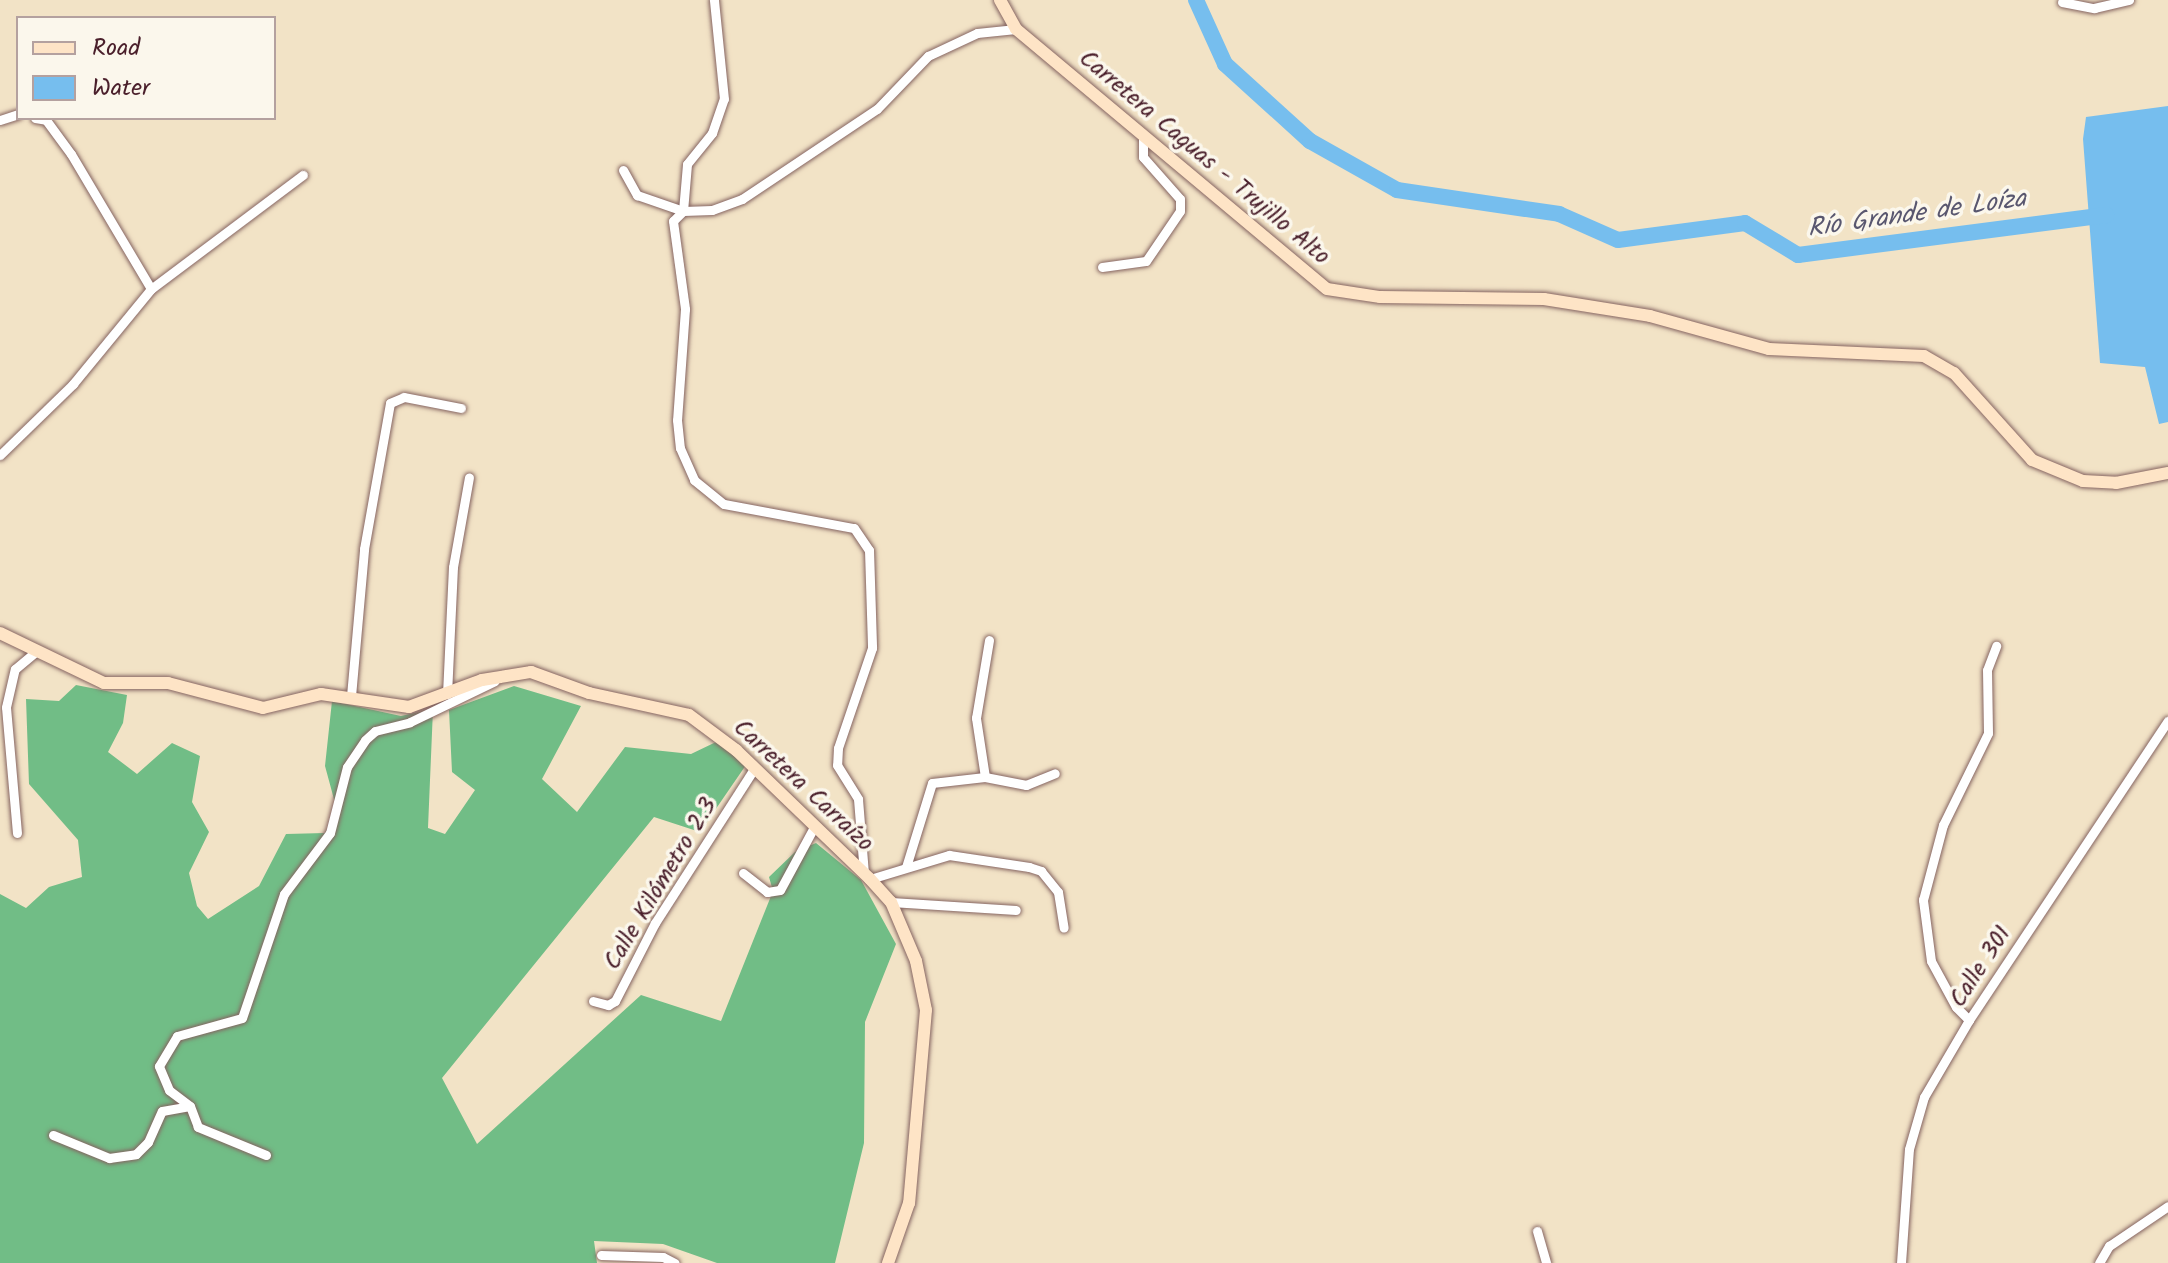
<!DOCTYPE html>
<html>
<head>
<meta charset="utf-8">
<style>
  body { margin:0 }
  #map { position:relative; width:2168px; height:1263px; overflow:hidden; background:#f2e3c6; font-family:Kalam,sans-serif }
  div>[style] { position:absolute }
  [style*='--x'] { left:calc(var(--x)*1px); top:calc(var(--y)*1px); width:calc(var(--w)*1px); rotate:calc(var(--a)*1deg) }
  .forest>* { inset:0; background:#71bd86 }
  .water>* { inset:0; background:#76beee }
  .river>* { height:16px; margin:-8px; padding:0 8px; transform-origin:8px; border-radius:8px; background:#76beee }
  .roads { filter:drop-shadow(0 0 2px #856461) drop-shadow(0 0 2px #856461) }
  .street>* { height:9px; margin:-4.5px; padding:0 4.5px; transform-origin:4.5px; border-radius:4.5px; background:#fff }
  .secondary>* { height:12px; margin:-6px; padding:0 6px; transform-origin:6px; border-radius:6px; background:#fee4c6 }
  span { translate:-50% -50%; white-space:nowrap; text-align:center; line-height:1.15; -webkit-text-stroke:7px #fbf7ec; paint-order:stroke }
  .street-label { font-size:24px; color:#4a1f2b }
  .water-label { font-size:26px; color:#59576f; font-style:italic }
  .legend { position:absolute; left:16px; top:16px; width:260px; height:104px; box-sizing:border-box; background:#fbf7ec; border:2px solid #b4a19f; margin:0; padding:10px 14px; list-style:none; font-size:24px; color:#4a1f2b }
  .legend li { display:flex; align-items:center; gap:16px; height:40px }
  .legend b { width:40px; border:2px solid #b4a19f }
</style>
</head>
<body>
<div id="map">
  <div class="forest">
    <i style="clip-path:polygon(76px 685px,127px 695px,123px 723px,108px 752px,137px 774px,172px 743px,200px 756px,192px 802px,209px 832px,189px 873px,197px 906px,208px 919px,259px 886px,286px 834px,325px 833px,338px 814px,325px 766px,332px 701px,401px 716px,433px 709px,428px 828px,445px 834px,475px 790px,452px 772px,449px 710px,514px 686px,581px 706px,542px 779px,577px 812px,625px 747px,691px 754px,716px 742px,746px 765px,700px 832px,654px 817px,442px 1078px,477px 1144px,641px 995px,721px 1021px,773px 891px,769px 877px,795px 852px,816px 843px,861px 880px,896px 944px,865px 1022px,864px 1143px,835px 1263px,717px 1263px,663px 1244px,594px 1241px,597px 1263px,0 1263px,0 894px,26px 908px,49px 887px,82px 877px,78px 840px,29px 784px,26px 699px,59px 701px)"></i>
  </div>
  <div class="water">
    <i style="clip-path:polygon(2168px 106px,2168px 422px,2159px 424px,2145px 367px,2100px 363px,2083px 139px,2086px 117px)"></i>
  </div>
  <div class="river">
    <i style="--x:1196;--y:0;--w:70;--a:65.6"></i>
    <i style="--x:1225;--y:64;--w:115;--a:42.2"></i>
    <i style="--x:1310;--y:141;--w:100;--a:29.4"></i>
    <i style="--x:1397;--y:190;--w:164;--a:8.4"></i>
    <i style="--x:1559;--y:214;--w:64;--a:23.8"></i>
    <i style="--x:1618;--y:240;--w:128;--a:-7.6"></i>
    <i style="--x:1745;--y:223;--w:62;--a:31.1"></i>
    <i style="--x:1798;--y:255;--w:311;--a:-7.4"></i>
  </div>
  <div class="roads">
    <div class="street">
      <i style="--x:2062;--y:2;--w:33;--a:11"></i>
      <i style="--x:2094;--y:8;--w:36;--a:-13"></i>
      <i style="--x:35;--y:118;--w:11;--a:10"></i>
      <i style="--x:46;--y:120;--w:42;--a:53.7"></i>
      <i style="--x:71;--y:154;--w:157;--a:59.3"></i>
      <i style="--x:0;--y:120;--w:19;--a:-18"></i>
      <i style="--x:623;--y:170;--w:29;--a:61"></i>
      <i style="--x:637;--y:195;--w:49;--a:19.2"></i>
      <i style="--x:683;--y:211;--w:29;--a:-2"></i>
      <i style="--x:712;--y:210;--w:32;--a:-20"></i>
      <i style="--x:742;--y:199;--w:162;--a:-33.7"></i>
      <i style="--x:877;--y:109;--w:74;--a:-46.1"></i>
      <i style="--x:928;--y:56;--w:54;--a:-25.1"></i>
      <i style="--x:977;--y:33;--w:39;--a:-6"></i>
      <i style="--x:683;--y:211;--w:14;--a:135"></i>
      <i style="--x:673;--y:221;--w:89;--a:82.2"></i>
      <i style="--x:685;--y:309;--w:111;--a:94.1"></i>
      <i style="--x:677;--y:420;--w:28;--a:84"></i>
      <i style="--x:680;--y:448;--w:35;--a:66"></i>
      <i style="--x:694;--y:480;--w:38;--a:39"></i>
      <i style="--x:724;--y:504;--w:132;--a:10.5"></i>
      <i style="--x:854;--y:528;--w:27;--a:56"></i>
      <i style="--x:869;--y:550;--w:98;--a:88.2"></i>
      <i style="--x:872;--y:648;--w:106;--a:108.8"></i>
      <i style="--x:838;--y:748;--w:17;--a:93"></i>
      <i style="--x:837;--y:765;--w:40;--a:58"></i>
      <i style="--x:858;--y:799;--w:74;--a:85.4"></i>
      <i style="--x:683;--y:211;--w:47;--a:-85.1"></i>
      <i style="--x:687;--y:164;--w:40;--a:-51"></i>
      <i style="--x:712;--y:133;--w:36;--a:-71"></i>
      <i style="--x:724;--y:99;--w:100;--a:-95.8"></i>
      <i style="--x:1102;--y:267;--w:44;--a:-7.8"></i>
      <i style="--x:1146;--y:261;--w:60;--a:-55.8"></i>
      <i style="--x:1180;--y:211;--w:12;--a:-90"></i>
      <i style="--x:1180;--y:199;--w:56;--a:-131.4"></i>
      <i style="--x:1143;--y:157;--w:19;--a:-90"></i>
      <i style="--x:0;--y:455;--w:102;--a:-44.2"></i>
      <i style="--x:73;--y:384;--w:123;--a:-50.6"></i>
      <i style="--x:151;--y:289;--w:190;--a:-36.9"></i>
      <i style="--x:447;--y:694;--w:127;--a:-87.3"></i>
      <i style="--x:453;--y:567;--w:91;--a:-79.9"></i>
      <i style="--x:351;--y:696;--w:148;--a:-84.9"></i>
      <i style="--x:364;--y:549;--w:148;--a:-79.9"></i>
      <i style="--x:390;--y:403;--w:15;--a:-23"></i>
      <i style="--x:404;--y:397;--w:58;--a:10.9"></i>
      <i style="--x:985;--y:777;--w:60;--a:-98.7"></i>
      <i style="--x:976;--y:718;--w:79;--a:-80.5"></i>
      <i style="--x:17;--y:833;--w:126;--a:-95"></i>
      <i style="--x:6;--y:707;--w:39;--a:-77"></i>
      <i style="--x:15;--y:669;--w:25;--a:-40"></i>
      <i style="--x:906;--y:867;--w:88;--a:-72.8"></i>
      <i style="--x:932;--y:783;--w:53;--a:-6.5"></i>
      <i style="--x:985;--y:777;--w:42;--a:11"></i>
      <i style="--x:1026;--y:785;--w:31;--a:-22"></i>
      <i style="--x:743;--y:873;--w:31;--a:38"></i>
      <i style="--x:767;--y:892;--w:13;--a:-9"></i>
      <i style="--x:780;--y:890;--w:72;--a:-61.6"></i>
      <i style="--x:870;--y:879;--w:83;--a:-16.9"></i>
      <i style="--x:949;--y:855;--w:81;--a:8.5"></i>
      <i style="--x:1029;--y:867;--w:13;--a:18"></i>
      <i style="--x:1041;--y:871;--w:27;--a:51"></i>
      <i style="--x:1058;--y:892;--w:36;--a:81"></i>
      <i style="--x:891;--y:902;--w:125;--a:3.7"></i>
      <i style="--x:593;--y:1001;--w:16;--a:15"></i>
      <i style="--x:608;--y:1005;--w:8;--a:-30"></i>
      <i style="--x:615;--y:1001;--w:88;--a:-62.9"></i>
      <i style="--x:655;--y:923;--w:183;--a:-57.3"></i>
      <i style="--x:1969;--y:1020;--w:18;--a:-135"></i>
      <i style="--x:1956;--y:1007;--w:52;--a:-118.5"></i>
      <i style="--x:1931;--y:961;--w:62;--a:-97.5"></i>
      <i style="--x:1923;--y:900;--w:78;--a:-75.1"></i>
      <i style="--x:1943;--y:825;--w:102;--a:-63.9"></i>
      <i style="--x:1988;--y:733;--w:63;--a:-90.9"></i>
      <i style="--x:1987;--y:670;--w:26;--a:-69"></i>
      <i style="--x:53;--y:1135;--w:61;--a:22.3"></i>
      <i style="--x:109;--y:1158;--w:27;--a:-8"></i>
      <i style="--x:136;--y:1154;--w:17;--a:-45"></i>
      <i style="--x:148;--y:1142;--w:34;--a:-66"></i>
      <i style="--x:162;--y:1111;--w:28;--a:-10"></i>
      <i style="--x:266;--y:1155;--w:74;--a:-157.6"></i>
      <i style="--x:198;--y:1127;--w:22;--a:-111"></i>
      <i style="--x:190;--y:1106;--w:26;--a:-143"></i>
      <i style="--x:169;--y:1090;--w:26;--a:-113"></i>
      <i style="--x:159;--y:1066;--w:35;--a:-59"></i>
      <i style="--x:177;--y:1036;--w:67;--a:-15.5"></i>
      <i style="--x:242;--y:1018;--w:131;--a:-71.3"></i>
      <i style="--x:284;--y:894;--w:76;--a:-53"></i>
      <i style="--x:330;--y:833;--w:68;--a:-75.6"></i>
      <i style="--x:347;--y:767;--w:32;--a:-56"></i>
      <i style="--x:365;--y:740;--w:13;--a:-42"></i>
      <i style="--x:375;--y:731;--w:36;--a:-14"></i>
      <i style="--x:410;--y:722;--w:94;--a:-25.8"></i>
      <i style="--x:1537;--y:1231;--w:33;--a:74"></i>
      <i style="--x:601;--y:1255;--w:62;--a:1.8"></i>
      <i style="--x:663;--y:1257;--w:13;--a:27"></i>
      <i style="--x:1901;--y:1263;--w:114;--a:-86"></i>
      <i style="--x:1909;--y:1149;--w:54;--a:-73.9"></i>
      <i style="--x:1924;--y:1097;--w:89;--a:-59.7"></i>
      <i style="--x:1969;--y:1020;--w:359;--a:-56.4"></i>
      <i style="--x:2099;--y:1263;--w:20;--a:-60"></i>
      <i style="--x:2109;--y:1246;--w:71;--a:-34.1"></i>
    </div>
    <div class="secondary">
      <i style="--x:1000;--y:0;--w:33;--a:61"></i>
      <i style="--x:1016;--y:29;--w:405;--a:39.9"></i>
      <i style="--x:1327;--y:289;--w:54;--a:8.6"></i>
      <i style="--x:1380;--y:297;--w:164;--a:0.7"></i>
      <i style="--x:1544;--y:299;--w:107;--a:9.1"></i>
      <i style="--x:1650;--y:316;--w:123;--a:15.5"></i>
      <i style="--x:1769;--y:349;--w:155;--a:2.6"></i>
      <i style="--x:1924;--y:356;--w:34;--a:30"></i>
      <i style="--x:1954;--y:373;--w:117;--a:48.1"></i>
      <i style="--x:2032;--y:460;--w:55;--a:22.4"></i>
      <i style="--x:2083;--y:481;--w:33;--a:3"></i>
      <i style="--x:2116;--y:483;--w:53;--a:-10.9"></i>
      <i style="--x:0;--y:633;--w:115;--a:25.7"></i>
      <i style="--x:104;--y:683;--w:64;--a:0"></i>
      <i style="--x:168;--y:683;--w:98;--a:14.7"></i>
      <i style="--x:263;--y:708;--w:60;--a:-13.6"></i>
      <i style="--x:321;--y:694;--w:89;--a:8.4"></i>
      <i style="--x:409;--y:707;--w:78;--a:-20.3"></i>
      <i style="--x:482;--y:680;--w:50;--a:-9.3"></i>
      <i style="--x:531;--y:672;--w:62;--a:19.9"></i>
      <i style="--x:589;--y:693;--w:102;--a:12.4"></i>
      <i style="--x:689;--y:715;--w:59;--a:36.7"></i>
      <i style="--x:736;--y:750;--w:186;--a:43.9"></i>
      <i style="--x:870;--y:879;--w:31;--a:48"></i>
      <i style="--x:891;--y:902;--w:64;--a:67"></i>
      <i style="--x:916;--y:961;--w:50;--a:78.5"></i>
      <i style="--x:926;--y:1010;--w:194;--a:95"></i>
      <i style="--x:909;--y:1203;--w:64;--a:109.3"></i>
    </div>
  </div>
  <div class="street-label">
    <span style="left:1204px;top:158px;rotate:40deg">Carretera Caguas - Trujillo Alto</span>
    <span style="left:803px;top:786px;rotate:43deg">Carretera Carraízo</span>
    <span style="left:661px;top:884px;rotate:-59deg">Calle Kilómetro 2.3</span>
    <span style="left:1981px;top:967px;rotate:-57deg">Calle 301</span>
  </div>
  <div class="water-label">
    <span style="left:1917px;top:215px;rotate:-8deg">Río Grande de Loíza</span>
  </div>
  <ul class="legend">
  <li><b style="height:10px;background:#fee4c6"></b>Road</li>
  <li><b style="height:22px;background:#76beee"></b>Water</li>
  </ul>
</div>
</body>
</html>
